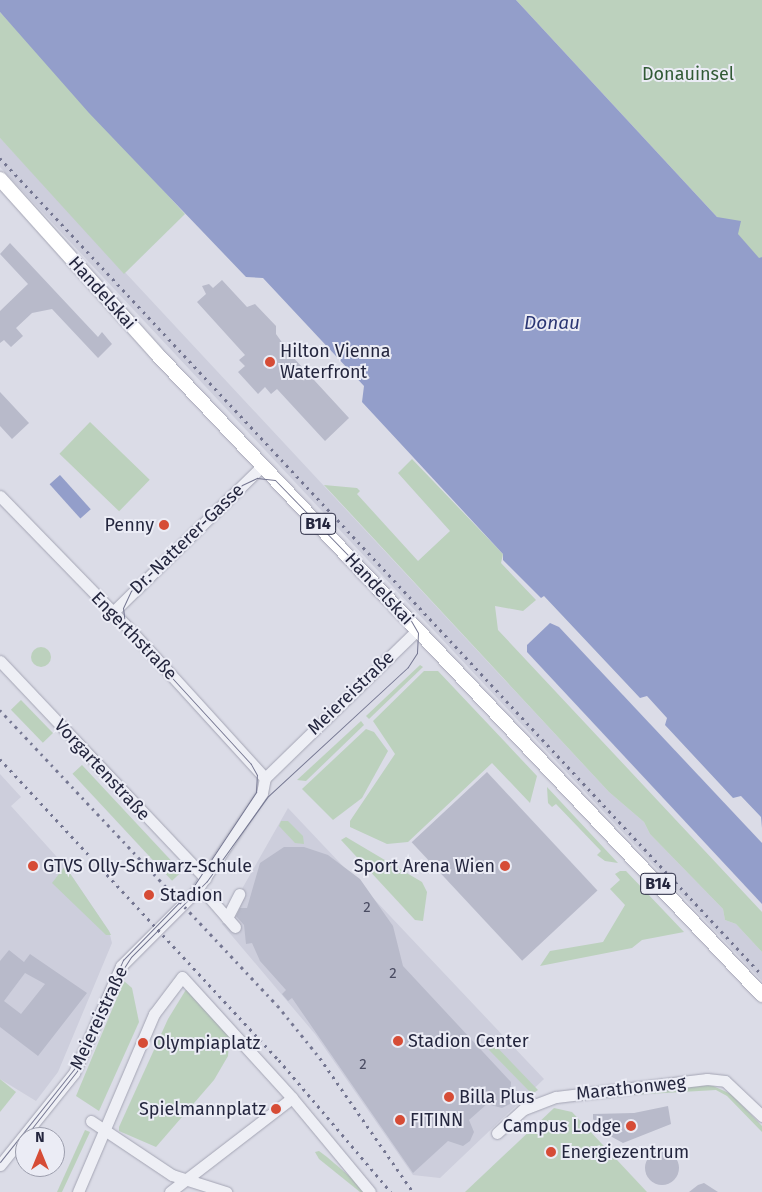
<!DOCTYPE html>
<html>
<head>
<meta charset="utf-8">
<style>
  body { margin:0 }
  #map { position:relative; width:762px; height:1192px; overflow:hidden; background:#dbdce7; font-family:"Fira Sans",sans-serif }
  div>[style] { position:absolute }
  [style*='--x'] { left:calc(var(--x)*1px); top:calc(var(--y)*1px); width:calc(var(--w)*1px); rotate:calc(var(--a)*1deg) }
  .built>* { inset:0; background:#cdcedc }
  .green>* { inset:0; background:#bcd1bd; transform-origin:0 0 }
  .round { border-radius:50% }
  .water>* { inset:0; background:#939eca; transform-origin:0 0 }
  .building>* { inset:0; background:#b8baca; transform-origin:0 0 }
  .roads { filter:drop-shadow(0 0 1px #a4a5b4) drop-shadow(0 0 1px #a4a5b4) }
  .minor>* { height:11px; margin:-5.5px; padding:0 5.5px; transform-origin:5.5px; border-radius:5.5px; background:#eeeff5 }
  .major>* { height:14px; margin:-7px; padding:0 7px; transform-origin:7px; border-radius:7px; background:#fff }
  .tram>* { height:1px; margin:-0.5px; padding:0 0.5px; transform-origin:0.5px; border-radius:0.5px; background:#747691 }
  .rail>* { height:2.5px; margin-top:-1.25px; transform-origin:0; background:repeating-linear-gradient(90deg,#747691 0 2.5px,transparent 0 7.5px) }
  .dots>* { width:14px; height:14px; translate:-50% -50%; box-sizing:border-box; border:2px solid #ebecf5; border-radius:50% }
  span { translate:-50% -50%; white-space:nowrap; text-align:center; line-height:1.15; -webkit-text-stroke:4px #ebecf5; paint-order:stroke }
  .number-label { font-size:15px; color:#494b61 }
  .number-label span { -webkit-text-stroke-width:0 }
  .shield-label span { padding:1px 4px; background:#ebecf5; border:1px solid; border-radius:4px; -webkit-text-stroke-width:0 }
  .shield-label { font-size:16px; color:#24263e; font-weight:700 }
  .park-label { font-size:18px; color:#315a35 }
  .street-label { font-size:18px; color:#24263e }
  .poi-label { font-size:18px; color:#24263e }
  .left { translate:0 -50%; text-align:left }
  .right { translate:-100% -50%; text-align:right }
  .water-label { font-size:19px; color:#2c3774; font-style:italic }
  .north { position:absolute; left:15px; top:1127px; width:50px; height:50px; box-sizing:border-box; background:#ebecf5; border:1px solid #9b9dac; border-radius:50%; rotate:0deg; font-size:14px; font-weight:700; line-height:20px; text-align:center; color:#24263e }
  .north::after { content:''; display:block; margin:auto; width:18px; height:22px; background:#d64c36; clip-path:polygon(50% 0,100% 100%,50% 72%,0 100%) }
</style>
</head>
<body>
<div id="map">
  <div class="built">
    <i style="clip-path:polygon(0 138px,609px 792px,644px 822px,650px 834px,723px 909px,725px 920px,736px 924px,762px 952px,762px 981px,0 167px)"></i>
    <i style="clip-path:polygon(0 774px,21px 797px,11px 806px,65px 866px,109px 931px,112px 943px,58px 1072px,36px 1101px,0 1079px)"></i>
    <i style="clip-path:polygon(288px 808px,544px 1079px,440px 1178px,413px 1175px,315px 1034px,222px 924px)"></i>
  </div>
  <div class="green">
    <i style="clip-path:polygon(516px 0,762px 0,762px 257px,759px 259px,727px 222px,717px 217px)"></i>
    <i style="clip-path:polygon(0 12px,185px 214px,124px 274px,0 138px)"></i>
    <i style="left:90px;top:422px;width:83px;height:44px;rotate:44deg"></i>
    <i style="clip-path:polygon(412px 459px,503px 554px,501px 563px,536px 600px,523px 611px,495px 606px,498px 630px,762px 912px,762px 952px,736px 924px,725px 920px,723px 909px,650px 834px,644px 822px,609px 792px,324px 485px,357px 488px,360px 491px,357px 494px,418px 561px,450px 531px,398px 473px)"></i>
    <i class="round" style="left:31px;top:647px;width:20px;height:20px"></i>
    <i style="clip-path:polygon(420px 665px,423px 667px,369px 719px,366px 716px)"></i>
    <i style="clip-path:polygon(424px 671px,438px 671px,537px 776px,530px 803px,492px 763px,408px 842px,387px 844px,350px 827px,350px 821px,395px 754px,373px 721px)"></i>
    <i style="left:21px;top:700px;width:46px;height:14px;rotate:46deg"></i>
    <i style="clip-path:polygon(361px 721px,364px 725px,306px 781px,297px 780px)"></i>
    <i style="clip-path:polygon(366px 729px,374px 732px,388px 751px,362px 798px,333px 820px,302px 789px)"></i>
    <i style="left:82px;top:765px;width:146px;height:13px;rotate:47deg"></i>
    <i style="clip-path:polygon(547px 787px,618px 863px,605px 861px,597px 855px,601px 851px,556px 804px,552px 807px,548px 803px)"></i>
    <i style="clip-path:polygon(281px 821px,288px 821px,303px 836px,304px 844px,295px 843px,279px 826px)"></i>
    <i style="clip-path:polygon(346px 837px,422px 882px,427px 892px,423px 921px,415px 920px,341px 840px)"></i>
    <i style="clip-path:polygon(65px 866px,109px 931px,111px 935px,106px 935px,52px 883px)"></i>
    <i style="clip-path:polygon(620px 871px,626px 871px,684px 932px,642px 940px,632px 948px,540px 966px,550px 951px,603px 942px,625px 905px,610px 889px,620px 880px,615px 874px)"></i>
    <i style="clip-path:polygon(124px 981px,132px 988px,139px 1022px,99px 1111px,76px 1096px)"></i>
    <i style="clip-path:polygon(187px 988px,230px 1033px,228px 1056px,214px 1080px,156px 1147px,119px 1131px,119px 1127px,168px 1019px)"></i>
    <i style="clip-path:polygon(491px 1041px,538px 1090px,532px 1094px,489px 1050px)"></i>
    <i style="clip-path:polygon(0 1079px,16px 1092px,0 1112px)"></i>
    <i style="clip-path:polygon(711px 1085px,731px 1094px,762px 1126px,762px 1132px,727px 1096px,716px 1090px,596px 1097px)"></i>
    <i style="clip-path:polygon(554px 1108px,572px 1112px,647px 1192px,465px 1192px)"></i>
    <i style="clip-path:polygon(85px 1130px,90px 1132px,62px 1192px,57px 1192px)"></i>
    <i style="clip-path:polygon(319px 1151px,327px 1157px,368px 1192px,360px 1192px,319px 1159px,315px 1152px)"></i>
  </div>
  <div class="water">
    <i style="clip-path:polygon(0 0,516px 0,717px 217px,741px 221px,738px 234px,759px 258px,762px 257px,762px 828px,761px 817px,741px 796px,733px 798px,665px 725px,667px 718px,647px 696px,640px 698px,544px 596px,541px 598px,503px 560px,503px 554px,362px 402px,364px 386px,263px 278px,246px 277px,89px 113px,0 12px)"></i>
    <i style="left:60px;top:475px;width:46px;height:14px;rotate:48deg"></i>
    <i style="clip-path:polygon(550px 623px,559px 627px,762px 843px,762px 904px,527px 652px,527px 645px)"></i>
  </div>
  <div class="building">
    <i style="clip-path:polygon(10px 243px,98px 337px,102px 332px,112px 344px,98px 358px,52px 309px,32px 313px,16px 328px,23px 336px,11px 347px,4px 340px,0 343px,0 311px,28px 284px,0 254px)"></i>
    <i style="clip-path:polygon(222px 280px,247px 307px,255px 304px,276px 326px,276px 334px,291px 355px,349px 418px,325px 441px,277px 389px,271px 394px,265px 387px,258px 394px,238px 372px,245px 366px,239px 360px,245px 355px,197px 302px,206px 294px,202px 286px,209px 284px,213px 288px)"></i>
    <i style="clip-path:polygon(0 392px,29px 423px,12px 439px,0 426px)"></i>
    <i style="left:487px;top:772px;width:162px;height:103px;rotate:47deg"></i>
    <i style="clip-path:polygon(284px 847px,304px 847px,328px 855px,360px 879px,393px 926px,403px 966px,511px 1082px,510px 1104px,502px 1108px,487px 1104px,469px 1120px,474px 1132px,470px 1141px,463px 1146px,448px 1141px,413px 1173px,292px 998px,288px 1001px,282px 994px,286px 990px,260px 961px,252px 943px,246px 944px,244px 925px,236px 916px,240px 908px,247px 908px,260px 863px)"></i>
    <i style="clip-path:polygon(evenodd,9px 950px,24px 962px,30px 954px,87px 993px,38px 1056px,0 1027px,0 961px,9px 950px,25px 973px,45px 984px,21px 1014px,4px 1001px,25px 973px)"></i>
    <i style="clip-path:polygon(668px 1106px,671px 1124px,623px 1143px,601px 1131px,593px 1119px,593px 1114px,634px 1113px)"></i>
    <i class="round" style="left:645px;top:1151px;width:34px;height:34px"></i>
    <i style="clip-path:polygon(704px 1183px,718px 1192px,689px 1192px,698px 1185px)"></i>
  </div>
  <div class="roads">
    <div class="minor">
      <i style="--x:0;--y:496;--w:191;--a:45.8"></i>
      <i style="--x:133;--y:633;--w:196;--a:47.7"></i>
      <i style="--x:112;--y:613;--w:211;--a:-44.4"></i>
      <i style="--x:0;--y:661;--w:299;--a:46.6"></i>
      <i style="--x:265;--y:778;--w:212;--a:-44.2"></i>
      <i style="--x:208;--y:896;--w:41;--a:48.9"></i>
      <i style="--x:227;--y:918;--w:27;--a:-63"></i>
      <i style="--x:292;--y:1098;--w:122;--a:50.3"></i>
      <i style="--x:91;--y:1121;--w:97;--a:33.7"></i>
      <i style="--x:172;--y:1175;--w:57;--a:17.5"></i>
      <i style="--x:497;--y:1133;--w:36;--a:-42"></i>
      <i style="--x:524;--y:1109;--w:34;--a:-21"></i>
      <i style="--x:556;--y:1097;--w:152;--a:-6.8"></i>
      <i style="--x:707;--y:1079;--w:18;--a:6"></i>
      <i style="--x:725;--y:1081;--w:51;--a:43.4"></i>
      <i style="--x:0;--y:1165;--w:118;--a:-51.2"></i>
      <i style="--x:74;--y:1073;--w:117;--a:-66.3"></i>
      <i style="--x:121;--y:966;--w:106;--a:-45"></i>
      <i style="--x:196;--y:891;--w:118;--a:-56"></i>
      <i style="--x:262;--y:793;--w:15;--a:-79"></i>
      <i style="--x:78;--y:1192;--w:194;--a:-66.9"></i>
      <i style="--x:154;--y:1014;--w:46;--a:-52.9"></i>
      <i style="--x:182;--y:977;--w:164;--a:47.7"></i>
      <i style="--x:292;--y:1098;--w:154;--a:142.4"></i>
    </div>
    <div class="major">
      <i style="--x:0;--y:179;--w:234;--a:48.1"></i>
      <i style="--x:156;--y:353;--w:883;--a:46.65"></i>
    </div>
  </div>
  <div class="tram">
    <i style="--x:0;--y:1162;--w:119;--a:-51.5"></i>
    <i style="--x:74;--y:1069;--w:120;--a:-65.8"></i>
    <i style="--x:123;--y:960;--w:98;--a:-45.8"></i>
    <i style="--x:191;--y:890;--w:118;--a:-56.4"></i>
    <i style="--x:256;--y:792;--w:17;--a:-87"></i>
    <i style="--x:257;--y:775;--w:13;--a:-119"></i>
    <i style="--x:251;--y:764;--w:175;--a:-132.5"></i>
    <i style="--x:133;--y:635;--w:14;--a:-126"></i>
    <i style="--x:125;--y:624;--w:16;--a:-97"></i>
    <i style="--x:123;--y:608;--w:19;--a:-65"></i>
    <i style="--x:131;--y:591;--w:153;--a:-43.7"></i>
    <i style="--x:242;--y:485;--w:17;--a:-25"></i>
    <i style="--x:257;--y:478;--w:18;--a:6"></i>
    <i style="--x:275;--y:480;--w:194;--a:45.8"></i>
    <i style="--x:410;--y:619;--w:16;--a:60"></i>
    <i style="--x:418;--y:633;--w:20;--a:93"></i>
    <i style="--x:417;--y:653;--w:17;--a:123"></i>
    <i style="--x:408;--y:667;--w:190;--a:137.3"></i>
    <i style="--x:268;--y:796;--w:105;--a:125.7"></i>
    <i style="--x:207;--y:881;--w:107;--a:135"></i>
    <i style="--x:131;--y:957;--w:33;--a:123"></i>
    <i style="--x:113;--y:985;--w:93;--a:112.7"></i>
    <i style="--x:77;--y:1071;--w:84;--a:128.2"></i>
  </div>
  <div class="rail">
    <i style="--x:0;--y:158;--w:1117;--a:46.99"></i>
    <i style="--x:0;--y:710;--w:406;--a:46.8"></i>
    <i style="--x:278;--y:1006;--w:67;--a:51.1"></i>
    <i style="--x:320;--y:1058;--w:163;--a:55.2"></i>
    <i style="--x:0;--y:759;--w:410;--a:47.2"></i>
    <i style="--x:279;--y:1060;--w:173;--a:49.7"></i>
  </div>
  <div class="dots">
    <i style="left:270px;top:362px;background:#d64c36"></i>
    <i style="left:164px;top:525px;background:#d64c36"></i>
    <i style="left:33px;top:866px;background:#d64c36"></i>
    <i style="left:505px;top:866px;background:#d64c36"></i>
    <i style="left:149px;top:895px;background:#d64c36"></i>
    <i style="left:398px;top:1041px;background:#d64c36"></i>
    <i style="left:143px;top:1043px;background:#d64c36"></i>
    <i style="left:449px;top:1097px;background:#d64c36"></i>
    <i style="left:276px;top:1109px;background:#d64c36"></i>
    <i style="left:400px;top:1120px;background:#d64c36"></i>
    <i style="left:631px;top:1126px;background:#d64c36"></i>
    <i style="left:551px;top:1152px;background:#d64c36"></i>
  </div>
  <div class="number-label">
    <span style="left:367px;top:908px">2</span>
    <span style="left:393px;top:974px">2</span>
    <span style="left:363px;top:1065px">2</span>
  </div>
  <div class="shield-label">
    <span style="left:318px;top:524px">B14</span>
    <span style="left:658px;top:884px">B14</span>
  </div>
  <div class="park-label">
    <span style="left:688px;top:74px">Donauinsel</span>
  </div>
  <div class="street-label">
    <span style="left:102px;top:293px;rotate:48deg">Handelskai</span>
    <span style="left:187px;top:539px;rotate:-44deg">Dr.-Natterer-Gasse</span>
    <span style="left:379px;top:589px;rotate:47deg">Handelskai</span>
    <span style="left:134px;top:636px;rotate:46deg">Engerthstraße</span>
    <span style="left:351px;top:693px;rotate:-44deg">Meiereistraße</span>
    <span style="left:102px;top:770px;rotate:47deg">Vorgartenstraße</span>
    <span style="left:99px;top:1018px;rotate:-65deg">Meiereistraße</span>
    <span style="left:631px;top:1088px;rotate:-6deg">Marathonweg</span>
  </div>
  <div class="poi-label">
    <span class="left" style="left:280px;top:362px">Hilton Vienna<br>Waterfront</span>
    <span class="right" style="left:154px;top:525px">Penny</span>
    <span class="left" style="left:43px;top:866px">GTVS Olly-Schwarz-Schule</span>
    <span class="right" style="left:495px;top:866px">Sport Arena Wien</span>
    <span class="left" style="left:160px;top:895px">Stadion</span>
    <span class="left" style="left:408px;top:1041px">Stadion Center</span>
    <span class="left" style="left:153px;top:1043px">Olympiaplatz</span>
    <span class="left" style="left:459px;top:1097px">Billa Plus</span>
    <span class="right" style="left:266px;top:1109px">Spielmannplatz</span>
    <span class="left" style="left:410px;top:1120px">FITINN</span>
    <span class="right" style="left:621px;top:1126px">Campus Lodge</span>
    <span class="left" style="left:561px;top:1152px">Energiezentrum</span>
  </div>
  <div class="water-label">
    <span style="left:552px;top:323px">Donau</span>
  </div>
  <div class="north">N</div>
</div>
</body>
</html>
